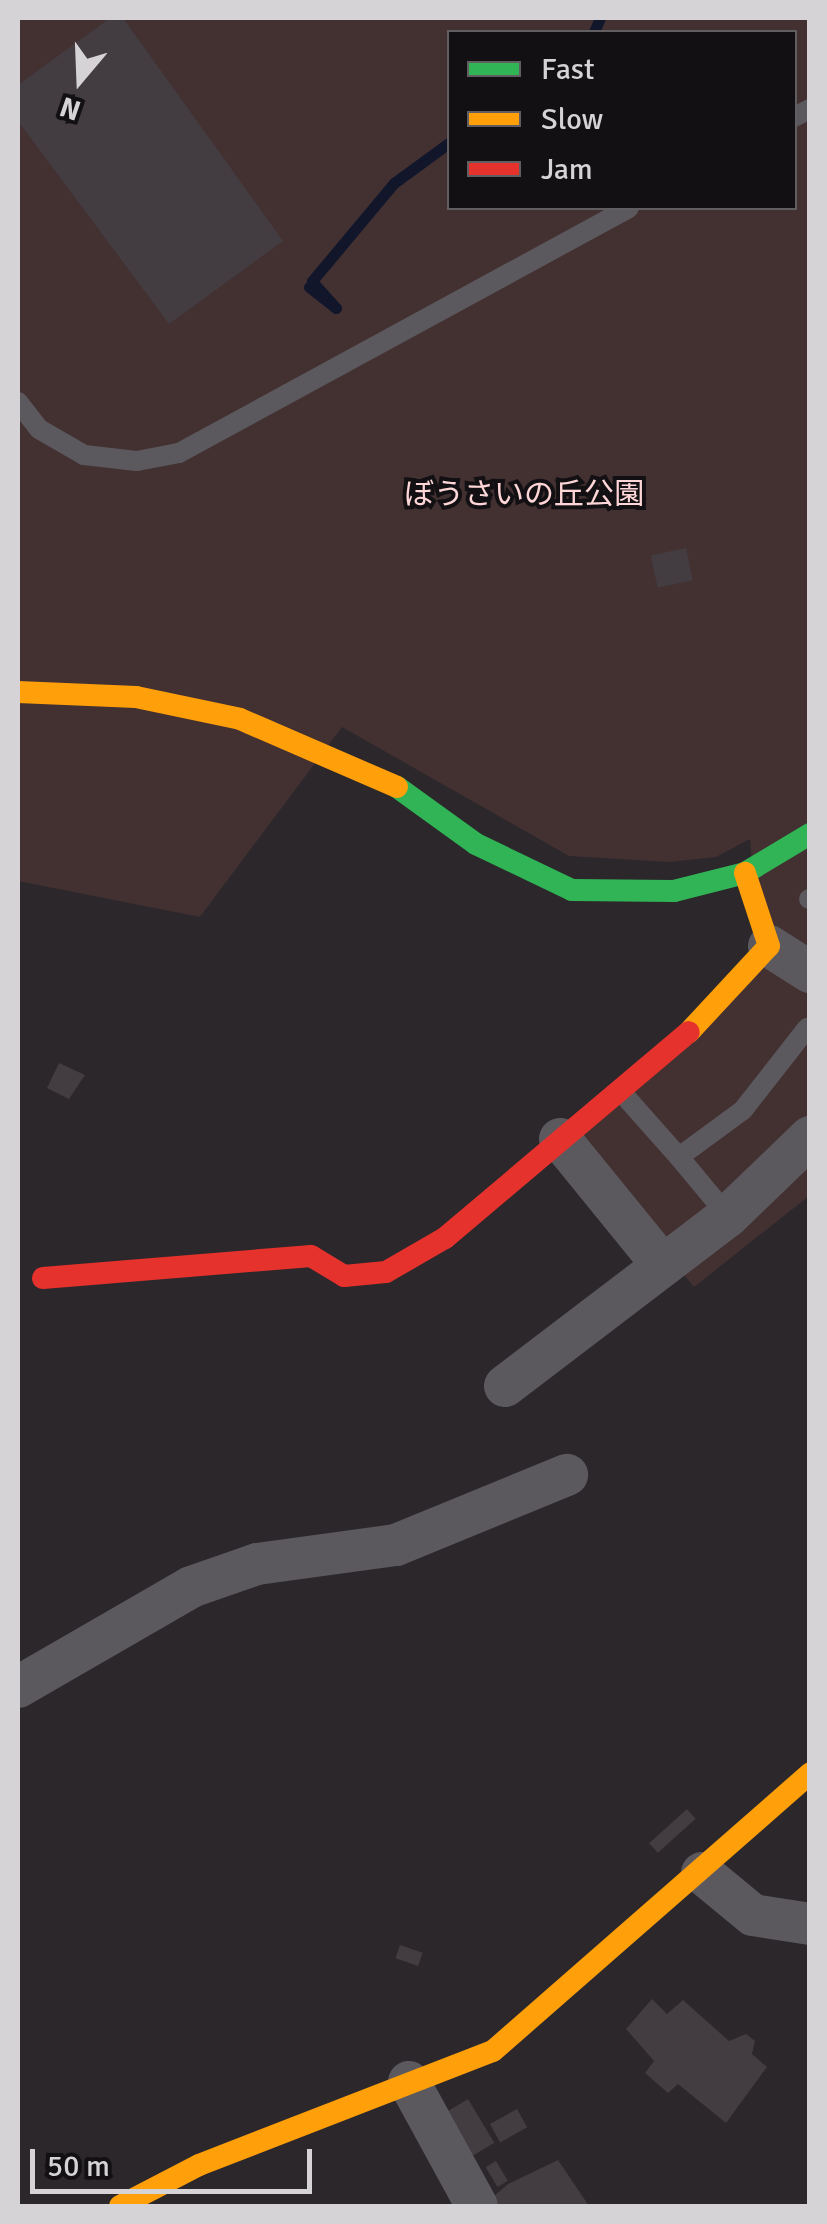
<!DOCTYPE html>
<html>
<head>
<meta charset="utf-8">
<style>
  body { margin:0 }
  #map { position:relative; width:827px; height:2224px; overflow:hidden; background:#2b272b; font-family:Signika,"Noto Sans JP",sans-serif }
  div>[style] { position:absolute }
  [style*='--x'] { left:calc(var(--x)*1px); top:calc(var(--y)*1px); width:calc(var(--w)*1px); rotate:calc(var(--a)*1deg) }
  .green>* { inset:0; background:#433132 }
  .stream>* { height:11px; margin:-5.5px; padding:0 5.5px; transform-origin:5.5px; border-radius:5.5px; background:#11162b }
  .building>* { inset:0; background:#433c40; transform-origin:0 0 }
  .lane>* { height:20px; margin:-10px; padding:0 10px; transform-origin:10px; border-radius:10px; background:#5b595e }
  .street>* { height:42px; margin:-21px; padding:0 21px; transform-origin:21px; border-radius:21px; background:#5b595e }
  .fast>* { height:22px; margin:-11px; padding:0 11px; transform-origin:11px; border-radius:11px; background:#30b455 }
  .slow>* { height:22px; margin:-11px; padding:0 11px; transform-origin:11px; border-radius:11px; background:#ff9f0a }
  .jam>* { height:22px; margin:-11px; padding:0 11px; transform-origin:11px; border-radius:11px; background:#e5322d }
  span { translate:-50% -50%; white-space:nowrap; text-align:center; line-height:1.15; -webkit-text-stroke:8px #131013; paint-order:stroke }
  .park-label { font-size:30px; color:#fed6d7 }
  .frame { position:absolute; inset:0; border:20px solid #d6d3d7; pointer-events:none }
  .legend { position:absolute; left:447px; top:30px; width:350px; height:180px; box-sizing:border-box; background:#131013; border:2px solid #615e61; margin:0; padding:12px 18px; list-style:none; font-size:30px; color:#d6d3d7 }
  .legend li { display:flex; align-items:center; gap:20px; height:50px }
  .legend b { width:50px; border:2px solid #615e61 }
  .north { position:absolute; left:30px; top:30px; width:100px; height:100px; -webkit-text-stroke:8px #131013; paint-order:stroke; rotate:199deg; font-size:28px; font-weight:700; line-height:40px; text-align:center; color:#d6d3d7 }
  .north::after { content:''; display:block; margin:auto; width:35px; height:45px; background:#d6d3d7; clip-path:polygon(50% 0,100% 100%,50% 72%,0 100%) }
  .scale { position:absolute; left:30px; top:2149px; width:282px; height:45px; box-sizing:border-box; border:5px solid #d6d3d7; border-top:0; padding-left:12px; font-size:30px; line-height:35px; white-space:nowrap; color:#d6d3d7; -webkit-text-stroke:8px #131013; paint-order:stroke }
</style>
</head>
<body>
<div id="map">
  <div class="green">
    <i style="clip-path:polygon(evenodd,18px 18px,809px 18px,809px 1196px,694px 1287px,574px 1144px,760px 967px,750px 839px,716px 857px,669px 862px,569px 856px,342px 727px,200px 917px,18px 881px,18px 18px,450px 32px,794px 32px,794px 208px,450px 208px,450px 32px)"></i>
  </div>
  <div class="stream">
    <i style="--x:594;--y:32;--w:15;--a:-67"></i>
    <i style="--x:309;--y:287;--w:34;--a:38"></i>
    <i style="--x:336;--y:308;--w:36;--a:-132"></i>
    <i style="--x:312;--y:281;--w:128;--a:-50.1"></i>
    <i style="--x:394;--y:183;--w:69;--a:-36.2"></i>
  </div>
  <div class="building">
    <i style="clip-path:polygon(110px 18px,123px 18px,283px 241px,169px 324px,18px 121px,18px 85px)"></i>
    <i style="left:686px;top:548px;width:33px;height:36px;rotate:78deg"></i>
    <i style="clip-path:polygon(59px 1063px,85px 1075px,69px 1099px,47px 1088px)"></i>
    <i style="left:687px;top:1809px;width:13px;height:51px;rotate:48deg"></i>
    <i style="left:400px;top:1945px;width:24px;height:14px;rotate:19deg"></i>
    <i style="clip-path:polygon(652px 1999px,667px 2014px,683px 2000px,729px 2041px,746px 2034px,755px 2041px,752px 2054px,767px 2067px,726px 2123px,678px 2084px,668px 2093px,645px 2073px,654px 2061px,626px 2029px)"></i>
    <i style="left:468px;top:2099px;width:51px;height:36px;rotate:59deg"></i>
    <i style="left:517px;top:2109px;width:21px;height:31px;rotate:61deg"></i>
    <i style="clip-path:polygon(558px 2160px,589px 2206px,499px 2206px,493px 2197px,508px 2184px)"></i>
    <i style="left:496px;top:2161px;width:23px;height:12px;rotate:59deg"></i>
  </div>
  <div class="lane">
    <i style="--x:794;--y:117;--w:18;--a:-27"></i>
    <i style="--x:18;--y:402;--w:34;--a:52"></i>
    <i style="--x:39;--y:429;--w:52;--a:30"></i>
    <i style="--x:84;--y:455;--w:53;--a:6.5"></i>
    <i style="--x:137;--y:461;--w:43;--a:-10.8"></i>
    <i style="--x:179;--y:453;--w:512;--a:-28.57"></i>
    <i style="--x:809;--y:899;--w:1;--a:0"></i>
    <i style="--x:623;--y:1094;--w:84;--a:48.4"></i>
    <i style="--x:679;--y:1157;--w:79;--a:-36.3"></i>
    <i style="--x:743;--y:1110;--w:104;--a:-52"></i>
    <i style="--x:679;--y:1157;--w:77;--a:50.3"></i>
  </div>
  <div class="street">
    <i style="--x:769;--y:946;--w:49;--a:32.4"></i>
    <i style="--x:560;--y:1139;--w:157;--a:50.9"></i>
    <i style="--x:505;--y:1386;--w:280;--a:-37.3"></i>
    <i style="--x:728;--y:1216;--w:114;--a:-43.9"></i>
    <i style="--x:18;--y:1687;--w:200;--a:-30"></i>
    <i style="--x:191;--y:1587;--w:70;--a:-19.2"></i>
    <i style="--x:257;--y:1564;--w:140;--a:-7.8"></i>
    <i style="--x:396;--y:1545;--w:185;--a:-22.3"></i>
    <i style="--x:702;--y:1873;--w:66;--a:39.5"></i>
    <i style="--x:753;--y:1915;--w:58;--a:9"></i>
    <i style="--x:409;--y:2082;--w:141;--a:61.3"></i>
  </div>
  <div class="fast">
    <i style="--x:397;--y:787;--w:97;--a:35.8"></i>
    <i style="--x:476;--y:844;--w:106;--a:25.6"></i>
    <i style="--x:572;--y:890;--w:102;--a:0.6"></i>
    <i style="--x:674;--y:891;--w:73;--a:-14.2"></i>
    <i style="--x:745;--y:873;--w:76;--a:-31"></i>
  </div>
  <div class="slow">
    <i style="--x:18;--y:692;--w:118;--a:2.4"></i>
    <i style="--x:136;--y:697;--w:106;--a:11.9"></i>
    <i style="--x:240;--y:719;--w:171;--a:23.4"></i>
    <i style="--x:689;--y:1032;--w:117;--a:-47.1"></i>
    <i style="--x:769;--y:946;--w:77;--a:-108.2"></i>
    <i style="--x:120;--y:2206;--w:89;--a:-27.4"></i>
    <i style="--x:199;--y:2165;--w:315;--a:-21.2"></i>
    <i style="--x:493;--y:2051;--w:422;--a:-41.2"></i>
  </div>
  <div class="jam">
    <i style="--x:43;--y:1278;--w:269;--a:-4.7"></i>
    <i style="--x:311;--y:1256;--w:39;--a:31"></i>
    <i style="--x:344;--y:1276;--w:42;--a:-5.4"></i>
    <i style="--x:386;--y:1272;--w:68;--a:-30"></i>
    <i style="--x:445;--y:1238;--w:319;--a:-40.2"></i>
  </div>
  <div class="park-label">
    <span style="left:524px;top:495px">ぼうさいの丘公園</span>
  </div>
  <div class="frame"></div>
  <ul class="legend">
  <li><b style="height:12px;background:#30b455"></b>Fast</li>
  <li><b style="height:12px;background:#ff9f0a"></b>Slow</li>
  <li><b style="height:12px;background:#e5322d"></b>Jam</li>
  </ul>
  <div class="north">N</div>
  <div class="scale">50 m</div>
</div>
</body>
</html>
